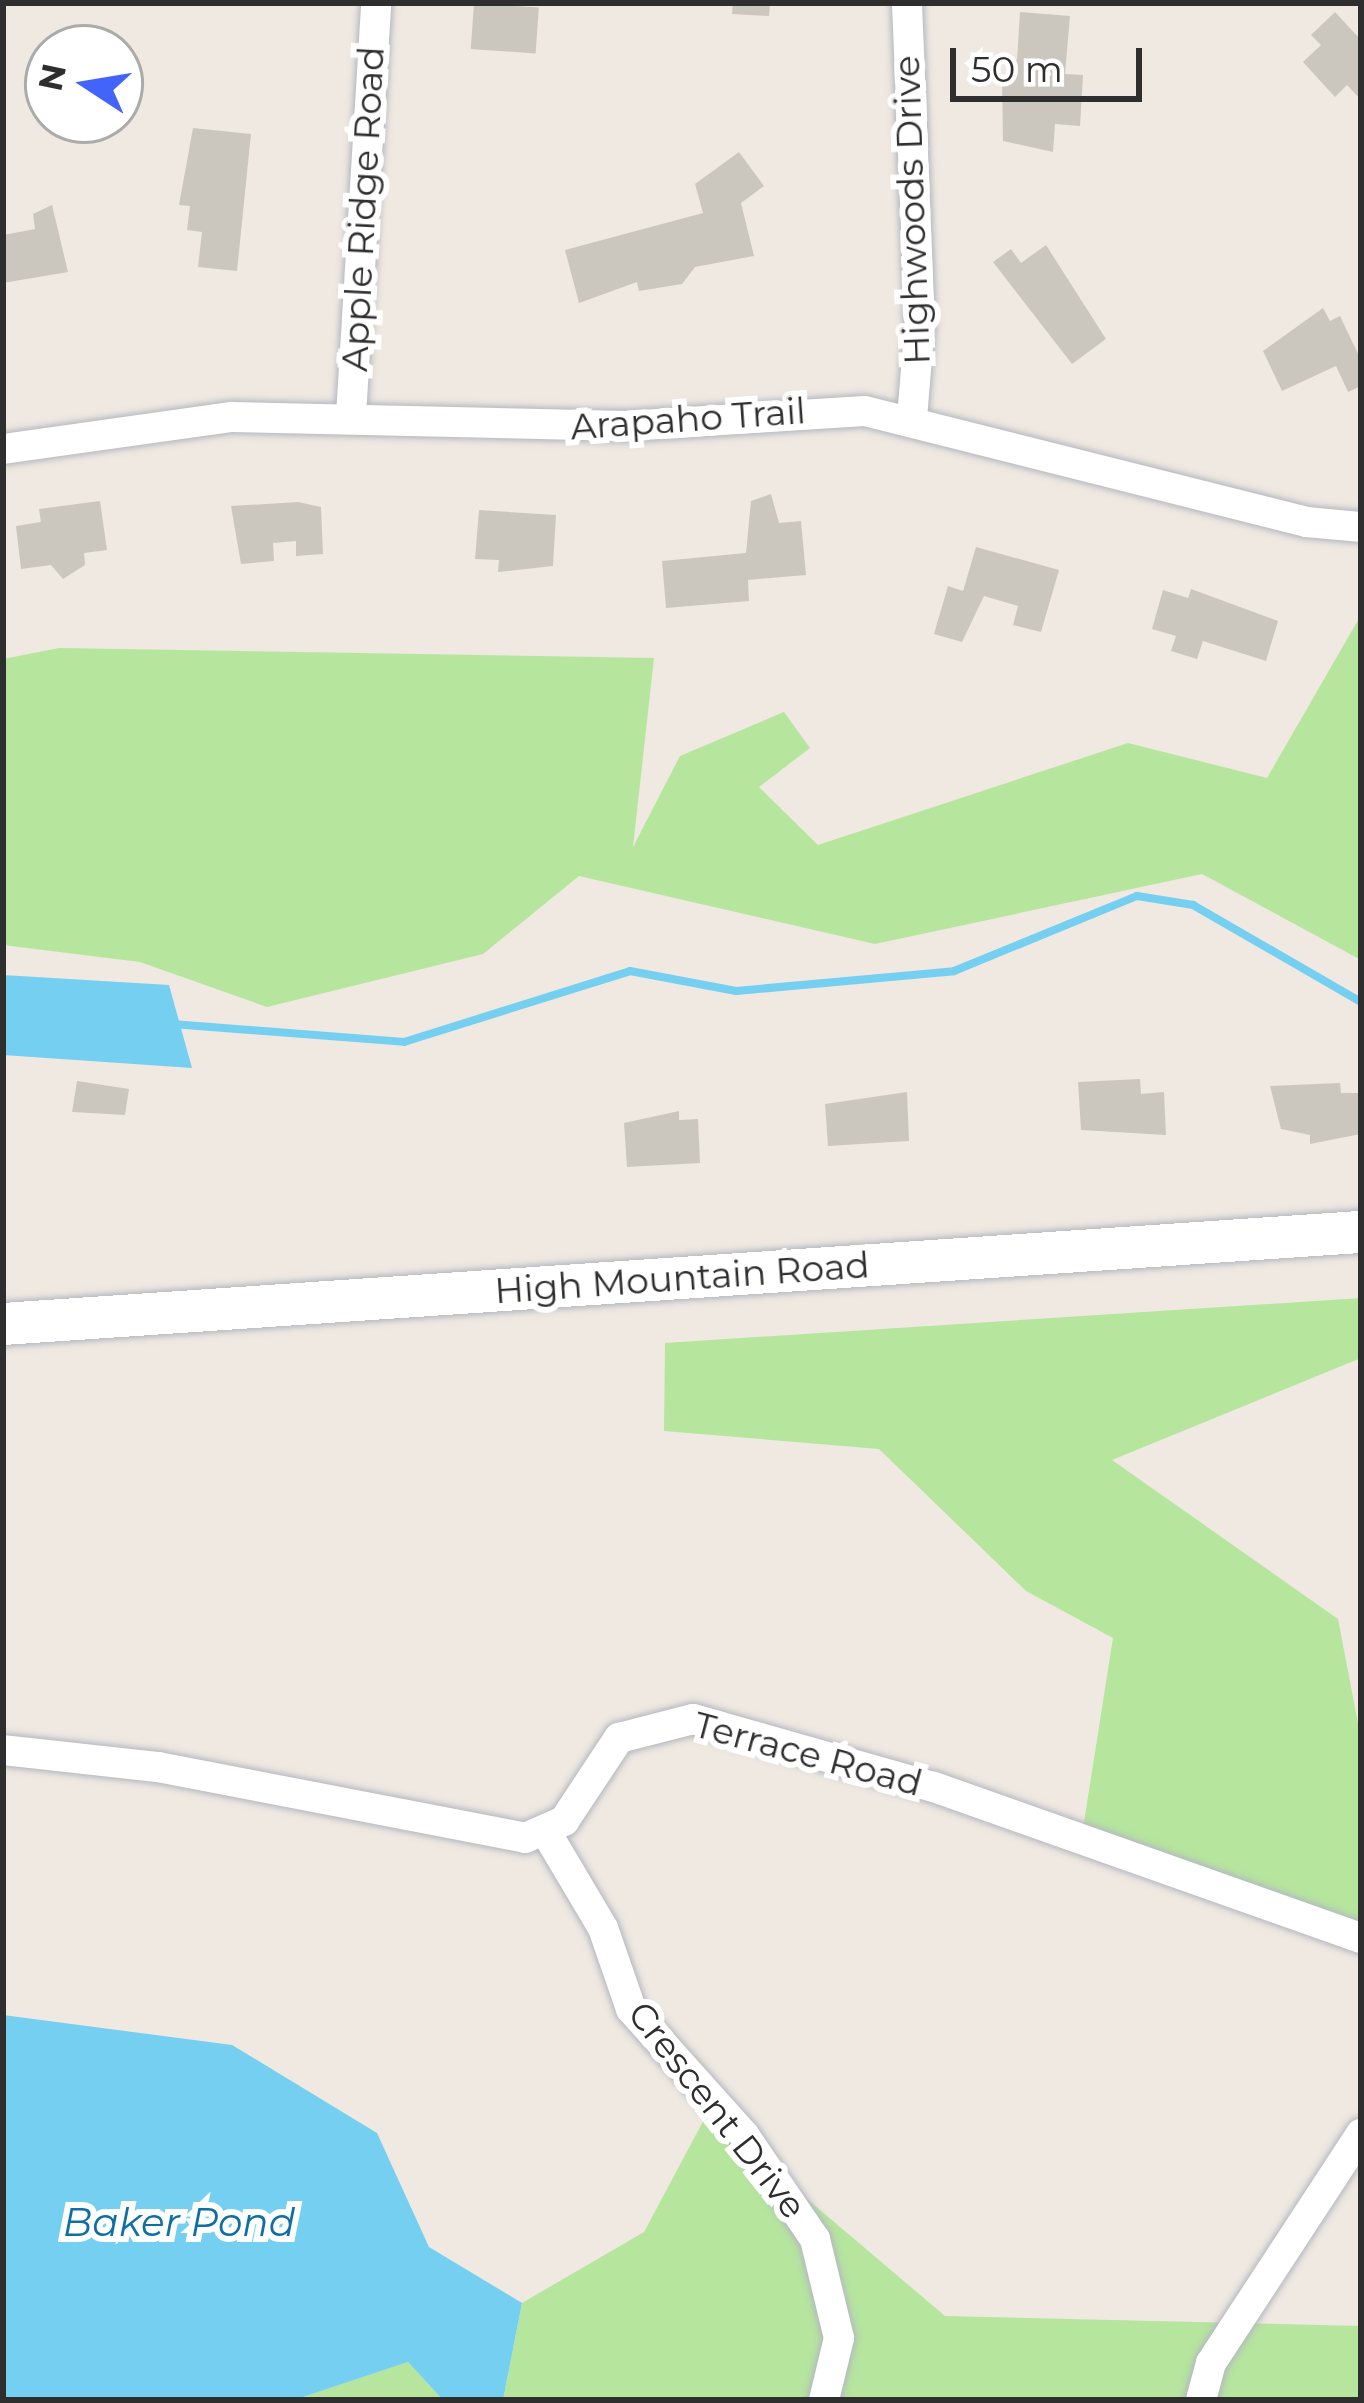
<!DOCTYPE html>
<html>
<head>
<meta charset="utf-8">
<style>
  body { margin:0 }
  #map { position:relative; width:1364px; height:2403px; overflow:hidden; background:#efe9e1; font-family:Montserrat,sans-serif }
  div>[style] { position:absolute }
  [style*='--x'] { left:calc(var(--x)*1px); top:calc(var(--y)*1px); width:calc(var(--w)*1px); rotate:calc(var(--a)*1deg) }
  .green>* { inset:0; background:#b6e59e }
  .water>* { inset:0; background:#75cff0 }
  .stream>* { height:8px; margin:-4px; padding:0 4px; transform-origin:4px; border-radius:4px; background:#75cff0 }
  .building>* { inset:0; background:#cbc7bf; transform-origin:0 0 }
  .roads { filter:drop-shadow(0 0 3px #b4b7c1) drop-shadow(0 0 3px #b4b7c1) }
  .minor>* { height:30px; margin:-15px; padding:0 15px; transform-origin:15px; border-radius:15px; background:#fff }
  .secondary>* { height:42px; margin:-21px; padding:0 21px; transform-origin:21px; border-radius:21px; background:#fff }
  span { translate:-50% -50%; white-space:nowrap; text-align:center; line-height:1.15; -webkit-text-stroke:12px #fff; paint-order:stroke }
  .street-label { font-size:36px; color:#2e2e2e }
  .water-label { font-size:39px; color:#0d6fa3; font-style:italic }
  .frame { position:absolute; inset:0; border:6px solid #2e2e2e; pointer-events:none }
  .north { position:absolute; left:24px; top:24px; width:120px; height:120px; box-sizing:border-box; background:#fff; border:3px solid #ababab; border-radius:50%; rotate:282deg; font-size:33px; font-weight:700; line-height:48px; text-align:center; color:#2e2e2e }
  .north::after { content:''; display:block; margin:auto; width:42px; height:54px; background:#4264fb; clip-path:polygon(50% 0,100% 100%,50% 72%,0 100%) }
  .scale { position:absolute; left:950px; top:48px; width:192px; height:54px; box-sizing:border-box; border:6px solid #2e2e2e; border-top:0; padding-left:15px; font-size:36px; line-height:42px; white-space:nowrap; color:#2e2e2e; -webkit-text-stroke:9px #fff; paint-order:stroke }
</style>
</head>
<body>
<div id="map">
  <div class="green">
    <i style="clip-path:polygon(1361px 615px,1361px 960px,1202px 874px,875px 944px,579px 876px,483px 954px,267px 1007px,140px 962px,3px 945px,3px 659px,59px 648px,654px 658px,633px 847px,680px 756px,784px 712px,810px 748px,759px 787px,818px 845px,1128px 743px,1267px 778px)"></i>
    <i style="clip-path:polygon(1361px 1298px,1361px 1358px,1112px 1460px,1338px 1619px,1361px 1739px,1361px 1928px,1082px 1835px,1113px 1638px,1026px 1591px,879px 1449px,664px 1431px,665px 1343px)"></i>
    <i style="clip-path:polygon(707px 2114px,945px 2316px,1361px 2326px,1361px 2400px,503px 2400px,522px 2303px,644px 2232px)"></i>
    <i style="clip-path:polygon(408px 2362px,443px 2400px,294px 2400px)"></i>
  </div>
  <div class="water">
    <i style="clip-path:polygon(3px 975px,169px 985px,192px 1068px,3px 1055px)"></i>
    <i style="clip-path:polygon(3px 2015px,232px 2045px,377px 2133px,429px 2247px,522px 2303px,503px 2400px,443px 2400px,408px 2362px,294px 2400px,3px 2400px)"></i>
  </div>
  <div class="stream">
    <i style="--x:172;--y:1024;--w:233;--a:4.4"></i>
    <i style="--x:404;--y:1042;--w:237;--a:-17.4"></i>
    <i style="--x:630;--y:971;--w:108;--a:10.7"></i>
    <i style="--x:736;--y:991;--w:219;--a:-5.2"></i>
    <i style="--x:954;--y:971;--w:198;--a:-22.3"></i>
    <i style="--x:1137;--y:896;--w:57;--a:9.1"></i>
    <i style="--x:1193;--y:905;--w:194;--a:30"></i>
  </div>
  <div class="building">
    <i style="left:474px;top:3px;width:65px;height:46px;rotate:4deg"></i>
    <i style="clip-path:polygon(733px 3px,770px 3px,769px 16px,732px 14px)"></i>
    <i style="clip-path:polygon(1020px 12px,1070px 16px,1065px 74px,1083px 75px,1080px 126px,1055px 124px,1053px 152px,1003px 141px,1002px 79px,1017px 59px)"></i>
    <i style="clip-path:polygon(1335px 12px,1361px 40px,1361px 100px,1347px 85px,1335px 97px,1303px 62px,1321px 45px,1311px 35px)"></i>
    <i style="clip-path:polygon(193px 128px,251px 134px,237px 271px,198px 267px,202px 232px,187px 230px,190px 206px,179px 205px)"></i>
    <i style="clip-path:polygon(739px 152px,764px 186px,741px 203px,754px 256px,695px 267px,682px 284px,639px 291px,637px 282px,579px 303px,565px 250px,703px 213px,695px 184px)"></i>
    <i style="clip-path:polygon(52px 205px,68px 272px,3px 283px,3px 235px,35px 229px,33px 214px)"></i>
    <i style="clip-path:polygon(1046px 245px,1106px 339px,1072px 364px,993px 262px,1011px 249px,1021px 263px)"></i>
    <i style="clip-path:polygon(1323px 308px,1330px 321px,1340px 316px,1361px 360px,1361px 386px,1348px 392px,1336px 366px,1282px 391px,1263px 351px)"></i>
    <i style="clip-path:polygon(771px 494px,779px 523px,801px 521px,806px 575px,748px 580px,749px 601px,666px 608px,662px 561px,746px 553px,751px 501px)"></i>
    <i style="clip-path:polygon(100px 501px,107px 550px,84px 553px,85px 565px,63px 579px,51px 565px,21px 569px,16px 526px,41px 522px,39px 509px)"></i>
    <i style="clip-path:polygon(298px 502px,321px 507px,323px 554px,296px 556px,296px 541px,273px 543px,274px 561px,241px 564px,231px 506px)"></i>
    <i style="clip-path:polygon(479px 510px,556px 515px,553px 566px,498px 572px,499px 560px,475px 559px)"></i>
    <i style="clip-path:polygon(976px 547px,1059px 570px,1041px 632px,1013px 625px,1018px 606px,984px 596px,962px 642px,934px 634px,948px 586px,963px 591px)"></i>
    <i style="clip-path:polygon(1191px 589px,1278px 621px,1266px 661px,1203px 641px,1197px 659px,1171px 651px,1176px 636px,1152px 629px,1163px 590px,1188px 598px)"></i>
    <i style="clip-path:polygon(1140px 1079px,1141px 1094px,1164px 1092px,1166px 1135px,1081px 1130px,1078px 1082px)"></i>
    <i style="clip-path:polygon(77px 1081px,129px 1089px,125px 1115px,72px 1112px)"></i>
    <i style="clip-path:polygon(1340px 1083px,1341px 1093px,1361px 1093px,1361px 1134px,1310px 1144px,1310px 1135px,1281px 1129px,1270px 1086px)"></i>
    <i style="clip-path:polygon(907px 1092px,909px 1141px,828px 1146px,825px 1104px)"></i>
    <i style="clip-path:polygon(679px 1111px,679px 1120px,698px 1119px,700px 1163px,627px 1167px,624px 1123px)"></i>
  </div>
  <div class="roads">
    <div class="minor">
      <i style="--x:907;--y:3;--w:318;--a:87.7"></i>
      <i style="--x:920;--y:321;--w:97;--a:94.7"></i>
      <i style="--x:351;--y:416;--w:414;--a:-86.5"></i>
      <i style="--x:3;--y:449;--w:231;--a:-8"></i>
      <i style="--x:232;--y:417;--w:394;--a:1.3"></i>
      <i style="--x:626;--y:426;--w:239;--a:-3.6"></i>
      <i style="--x:865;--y:411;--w:455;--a:14.1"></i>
      <i style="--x:1306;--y:522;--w:55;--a:5.2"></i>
      <i style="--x:3;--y:1750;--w:156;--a:6.3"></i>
      <i style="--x:158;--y:1767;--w:374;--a:10.9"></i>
      <i style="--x:525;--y:1838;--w:43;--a:-23.6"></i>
      <i style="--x:564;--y:1821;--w:100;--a:-56.5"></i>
      <i style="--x:619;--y:1738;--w:76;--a:-14.4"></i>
      <i style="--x:693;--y:1719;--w:250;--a:15.8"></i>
      <i style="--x:934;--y:1787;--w:453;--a:19.5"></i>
      <i style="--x:546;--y:1832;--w:112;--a:59.3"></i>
      <i style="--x:603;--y:1928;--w:86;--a:70.9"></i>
      <i style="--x:631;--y:2009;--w:169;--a:48.1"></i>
      <i style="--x:744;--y:2135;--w:126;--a:55.7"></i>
      <i style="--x:815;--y:2239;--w:102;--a:76.4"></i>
      <i style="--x:839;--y:2338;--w:64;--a:103.6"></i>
      <i style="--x:1201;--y:2400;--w:38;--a:-75"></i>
      <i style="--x:1211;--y:2363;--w:274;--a:-56.8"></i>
    </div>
    <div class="secondary">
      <i style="--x:3;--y:1324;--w:1361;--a:-3.88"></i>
    </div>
  </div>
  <div class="street-label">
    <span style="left:363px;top:209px;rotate:-87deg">Apple Ridge Road</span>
    <span style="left:912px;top:210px;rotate:-92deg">Highwoods Drive</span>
    <span style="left:688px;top:419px;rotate:-4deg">Arapaho Trail</span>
    <span style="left:682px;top:1278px;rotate:-4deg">High Mountain Road</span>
    <span style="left:808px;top:1754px;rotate:15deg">Terrace Road</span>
    <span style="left:717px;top:2110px;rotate:52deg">Crescent Drive</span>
  </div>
  <div class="water-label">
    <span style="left:179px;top:2222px">Baker Pond</span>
  </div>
  <div class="frame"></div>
  <div class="north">N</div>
  <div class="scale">50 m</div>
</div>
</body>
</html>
